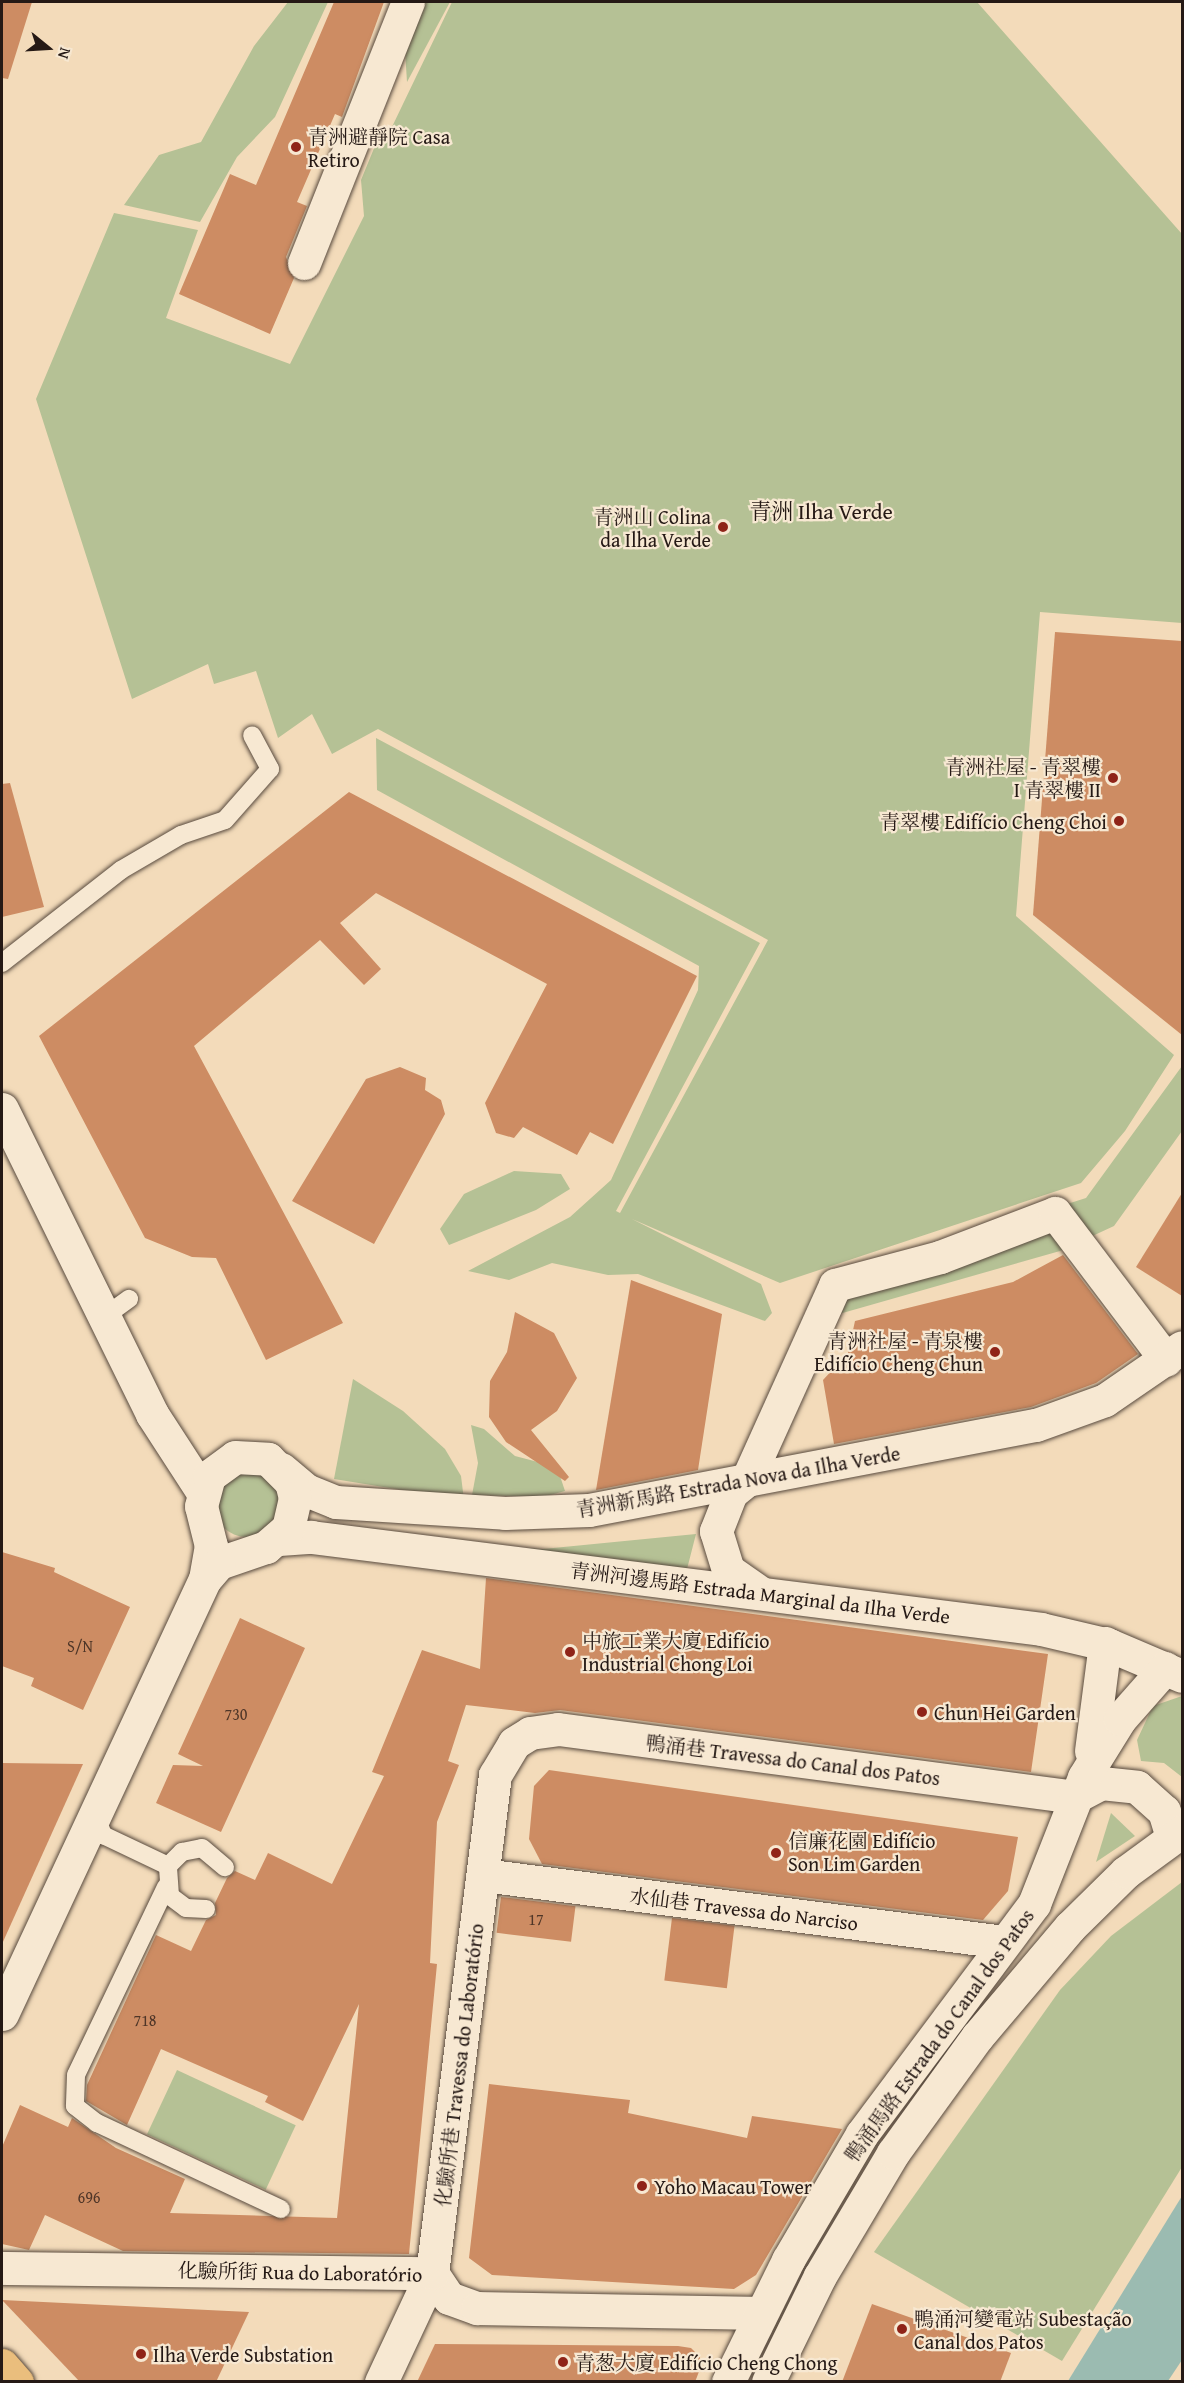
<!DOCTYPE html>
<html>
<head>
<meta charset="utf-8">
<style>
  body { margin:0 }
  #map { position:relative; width:1184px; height:2383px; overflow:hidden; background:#f3dbba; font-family:"Gentium Book Plus","Noto Serif SC",serif }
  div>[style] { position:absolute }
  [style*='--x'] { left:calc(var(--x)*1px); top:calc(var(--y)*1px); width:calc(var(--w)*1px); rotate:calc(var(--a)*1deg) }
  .green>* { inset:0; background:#b5c195; transform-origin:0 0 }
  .round { border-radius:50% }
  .water>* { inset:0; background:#9bbbb1 }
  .building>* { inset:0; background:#cd8c63; transform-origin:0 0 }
  .roads { filter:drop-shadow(0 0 2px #584a3e) drop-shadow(0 0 2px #584a3e) }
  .lane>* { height:18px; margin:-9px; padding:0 9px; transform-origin:9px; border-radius:9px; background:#f7e8d2 }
  .street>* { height:33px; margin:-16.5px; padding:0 16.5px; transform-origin:16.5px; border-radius:16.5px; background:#f7e8d2 }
  .secondary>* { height:33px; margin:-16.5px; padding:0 16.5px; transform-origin:16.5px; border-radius:16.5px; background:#f7e8d2 }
  .primary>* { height:33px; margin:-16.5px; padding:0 16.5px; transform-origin:16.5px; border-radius:16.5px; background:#eabe7d }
  .dots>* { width:16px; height:16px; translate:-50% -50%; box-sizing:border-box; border:3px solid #f7e8d2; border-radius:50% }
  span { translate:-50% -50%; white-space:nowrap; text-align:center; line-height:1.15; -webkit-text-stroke:4.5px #f7e8d2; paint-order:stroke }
  .number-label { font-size:16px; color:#4f3628 }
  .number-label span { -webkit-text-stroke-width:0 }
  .poi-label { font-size:20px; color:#251915 }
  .left { translate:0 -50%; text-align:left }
  .right { translate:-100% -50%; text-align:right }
  .street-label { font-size:20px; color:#251915 }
  .quarter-label { font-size:22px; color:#251915 }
  .frame { position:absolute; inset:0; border:3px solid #251915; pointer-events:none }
  .north { position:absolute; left:18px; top:18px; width:60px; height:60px; -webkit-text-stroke:4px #f7e8d2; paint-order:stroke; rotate:108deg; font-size:16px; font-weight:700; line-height:24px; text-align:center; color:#251915 }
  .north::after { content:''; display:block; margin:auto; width:21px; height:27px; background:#251915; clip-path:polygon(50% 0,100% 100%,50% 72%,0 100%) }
</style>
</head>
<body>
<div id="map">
  <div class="green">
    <i style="clip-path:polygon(288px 2px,328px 2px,275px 117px,237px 157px,200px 222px,124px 205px,159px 155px,201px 142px,254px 46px)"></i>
    <i style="clip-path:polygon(402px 2px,450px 2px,407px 82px)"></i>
    <i style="clip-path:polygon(452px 2px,977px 2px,1182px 234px,1182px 623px,1040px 612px,1016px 916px,1174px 1055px,1125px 1131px,1081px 1183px,780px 1283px,632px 1219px,761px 1284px,772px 1313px,765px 1321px,638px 1274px,608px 1275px,552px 1263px,509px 1280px,468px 1271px,570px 1217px,611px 1180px,698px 990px,699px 966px,377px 790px,376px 738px,760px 943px,616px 1211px,620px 1213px,768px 940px,378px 729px,332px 754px,312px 714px,278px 738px,256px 671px,214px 684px,208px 664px,132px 699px,36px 399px,114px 213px,198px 230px,166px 318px,290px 364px,364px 216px,361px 180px,375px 146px,390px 131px)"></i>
    <i style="clip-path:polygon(1182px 1066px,1182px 1131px,1114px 1226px,1060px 1251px,832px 1316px,821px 1282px,1086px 1198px)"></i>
    <i style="clip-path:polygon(514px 1171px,561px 1174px,570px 1189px,536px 1210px,449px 1245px,440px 1229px,464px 1194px)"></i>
    <i style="clip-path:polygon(353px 1379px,403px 1411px,445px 1449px,461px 1476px,464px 1500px,334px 1479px)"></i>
    <i style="clip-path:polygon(471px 1425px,484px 1429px,515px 1456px,557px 1467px,565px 1491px,543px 1497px,472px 1495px,478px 1463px)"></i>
    <i class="round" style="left:213px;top:1469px;width:68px;height:68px"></i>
    <i style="clip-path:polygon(696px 1534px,686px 1573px,394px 1540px,543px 1549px)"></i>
    <i style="clip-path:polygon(1182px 1696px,1182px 1777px,1164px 1763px,1141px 1761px,1137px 1740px,1153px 1706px)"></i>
    <i style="clip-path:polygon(1111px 1813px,1135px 1836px,1096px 1862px)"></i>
    <i style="clip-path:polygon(1182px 1882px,1182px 2167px,1062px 2361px,874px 2252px,1060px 1990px,1111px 1936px)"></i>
    <i style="left:177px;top:2070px;width:131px;height:71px;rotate:25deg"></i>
  </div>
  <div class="water">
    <i style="clip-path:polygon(1182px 2196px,1182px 2360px,1168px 2381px,1068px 2381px)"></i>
  </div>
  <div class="building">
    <i style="clip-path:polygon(2px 2px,32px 2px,8px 79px,2px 78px)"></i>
    <i style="clip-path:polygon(334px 2px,384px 2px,342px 117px,335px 114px,297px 202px,307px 206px,286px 257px,294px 278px,270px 334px,179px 294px,230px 174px,256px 185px)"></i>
    <i style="clip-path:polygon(1055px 632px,1182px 641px,1182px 1035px,1033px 915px)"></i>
    <i style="clip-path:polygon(10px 783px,44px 907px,2px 917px,2px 784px)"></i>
    <i style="clip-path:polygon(349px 792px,697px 976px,613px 1144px,590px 1132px,577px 1155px,523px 1127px,514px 1138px,496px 1133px,485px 1103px,547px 984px,376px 893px,340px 923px,381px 969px,364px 985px,320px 940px,194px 1046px,343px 1323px,266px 1360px,216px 1258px,192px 1257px,145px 1238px,39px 1036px)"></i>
    <i style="clip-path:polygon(400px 1067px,426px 1078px,425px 1090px,441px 1100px,445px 1114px,374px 1244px,292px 1201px,366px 1079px)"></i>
    <i style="clip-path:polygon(1182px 1193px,1182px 1296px,1136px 1267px)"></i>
    <i style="clip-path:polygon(1063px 1255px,1138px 1354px,1096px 1383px,1031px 1407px,834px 1444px,823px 1380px,848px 1353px,855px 1321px,1013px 1282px)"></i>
    <i style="clip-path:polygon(631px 1280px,722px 1314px,698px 1470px,596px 1490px)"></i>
    <i style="clip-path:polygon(515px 1312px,554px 1333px,577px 1378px,557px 1411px,531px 1430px,569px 1477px,565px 1481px,506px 1442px,489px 1417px,490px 1381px,507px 1352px)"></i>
    <i style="clip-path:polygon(2px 1552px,55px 1568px,54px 1572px,130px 1607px,83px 1710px,31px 1686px,34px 1678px,2px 1666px)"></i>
    <i style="clip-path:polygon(486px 1578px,1048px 1654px,1031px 1772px,560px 1710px,535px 1713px,466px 1705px,448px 1761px,459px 1765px,437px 1822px,430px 1963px,437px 1964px,409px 2254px,123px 2251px,45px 2215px,29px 2250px,2px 2244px,2px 2147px,20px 2105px,68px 2127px,72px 2118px,116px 2148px,185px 2179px,170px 2213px,337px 2218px,359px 2004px,303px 2121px,265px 2102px,268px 2096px,161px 2049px,127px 2125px,86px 2101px,87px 2085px,156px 1935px,191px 1951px,206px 1920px,216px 1915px,215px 1903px,227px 1878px,235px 1871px,255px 1880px,268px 1853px,332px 1884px,384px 1776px,372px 1772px,422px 1650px,480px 1669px)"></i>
    <i style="clip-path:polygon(240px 1618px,305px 1648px,221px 1832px,156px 1803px,173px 1765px,203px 1766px,178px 1754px)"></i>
    <i style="clip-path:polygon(2px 1763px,83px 1764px,2px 1944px)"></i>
    <i style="clip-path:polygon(549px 1770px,1018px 1837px,1008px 1891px,983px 1920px,542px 1864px,529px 1839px,534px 1786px)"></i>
    <i style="left:501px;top:1897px;width:75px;height:36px;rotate:7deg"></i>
    <i style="left:672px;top:1918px;width:63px;height:63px;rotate:7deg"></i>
    <i style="clip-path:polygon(489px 2084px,630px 2100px,628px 2113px,747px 2138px,752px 2116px,842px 2129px,756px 2275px,734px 2289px,492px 2275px,469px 2258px)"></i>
    <i style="clip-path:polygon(2px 2300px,249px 2312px,216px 2382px,80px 2382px)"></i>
    <i style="clip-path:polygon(872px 2304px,1011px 2353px,1000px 2382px,842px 2382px)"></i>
    <i style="clip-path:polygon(435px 2344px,678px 2346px,691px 2348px,700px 2357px,700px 2369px,695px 2382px,417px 2382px)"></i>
  </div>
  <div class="roads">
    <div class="lane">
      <i style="--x:2;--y:963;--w:151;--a:-38"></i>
      <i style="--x:121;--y:870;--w:69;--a:-30.3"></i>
      <i style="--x:181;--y:835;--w:46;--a:-18.8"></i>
      <i style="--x:225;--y:820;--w:68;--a:-48.6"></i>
      <i style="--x:270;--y:769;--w:38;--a:-118"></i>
      <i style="--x:104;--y:1317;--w:31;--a:-36"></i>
      <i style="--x:95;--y:1815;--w:22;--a:68"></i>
      <i style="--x:103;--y:1835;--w:72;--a:25.5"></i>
      <i style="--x:166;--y:1887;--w:208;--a:115.6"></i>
      <i style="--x:76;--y:2075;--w:31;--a:92"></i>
      <i style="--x:75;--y:2106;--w:28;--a:38"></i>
      <i style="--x:97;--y:2123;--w:203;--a:25.1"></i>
      <i style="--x:206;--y:1909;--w:20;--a:-177"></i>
      <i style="--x:186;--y:1908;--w:20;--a:-143"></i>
      <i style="--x:170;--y:1896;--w:30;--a:-94"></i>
      <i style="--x:168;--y:1866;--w:20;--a:-45"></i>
      <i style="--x:182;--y:1852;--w:20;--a:-11"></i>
      <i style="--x:202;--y:1848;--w:30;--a:40"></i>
    </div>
    <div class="street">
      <i style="--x:304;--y:263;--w:281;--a:-68.3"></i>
      <i style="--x:747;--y:1480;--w:214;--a:-65.7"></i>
      <i style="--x:835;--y:1285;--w:109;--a:-14.9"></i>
      <i style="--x:940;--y:1257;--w:123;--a:-20.9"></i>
      <i style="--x:1055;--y:1213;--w:184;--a:52.9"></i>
      <i style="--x:483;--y:1875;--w:525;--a:7.33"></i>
      <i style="--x:2;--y:2268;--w:430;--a:0.7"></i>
      <i style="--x:432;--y:2273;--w:30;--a:56"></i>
      <i style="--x:449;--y:2298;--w:30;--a:20"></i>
      <i style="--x:477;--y:2308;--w:284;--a:1"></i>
      <i style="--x:381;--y:2382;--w:120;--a:-64.9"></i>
      <i style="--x:432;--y:2273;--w:502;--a:-82.79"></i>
      <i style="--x:495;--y:1775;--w:37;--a:-59"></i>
      <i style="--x:514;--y:1743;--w:19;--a:-32"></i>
      <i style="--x:530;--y:1733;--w:28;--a:-8"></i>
      <i style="--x:558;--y:1729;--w:521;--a:7.49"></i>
    </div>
    <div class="secondary">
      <i style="--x:2;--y:1109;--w:340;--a:63.8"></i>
      <i style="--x:152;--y:1414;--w:92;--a:57"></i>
      <i style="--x:281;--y:1469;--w:33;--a:40"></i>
      <i style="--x:306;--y:1490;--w:32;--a:22"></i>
      <i style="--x:336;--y:1502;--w:169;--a:3.7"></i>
      <i style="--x:505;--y:1513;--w:84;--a:-2"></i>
      <i style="--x:589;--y:1510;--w:455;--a:-10.8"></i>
      <i style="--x:1036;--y:1425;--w:73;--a:-19.9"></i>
      <i style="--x:1105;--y:1400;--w:93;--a:-34.5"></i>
      <i style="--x:747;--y:1480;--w:21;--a:141"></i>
      <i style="--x:731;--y:1493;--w:41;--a:111.5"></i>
      <i style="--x:716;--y:1531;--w:41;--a:72.9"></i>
      <i style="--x:728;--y:1570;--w:38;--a:35"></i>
      <i style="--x:279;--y:1539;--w:32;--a:-4"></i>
      <i style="--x:311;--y:1537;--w:736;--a:7.18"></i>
      <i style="--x:1041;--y:1629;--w:70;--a:13.2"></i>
      <i style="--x:1109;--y:1645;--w:79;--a:23"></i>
      <i style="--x:1091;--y:1751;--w:109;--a:-82.6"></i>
      <i style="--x:1075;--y:1797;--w:30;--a:-28"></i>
      <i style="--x:1101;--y:1783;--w:36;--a:6"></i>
      <i style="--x:1137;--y:1787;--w:36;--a:42"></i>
      <i style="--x:1164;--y:1811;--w:28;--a:73"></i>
      <i style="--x:2;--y:2014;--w:480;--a:-65"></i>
      <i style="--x:205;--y:1579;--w:34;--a:-80"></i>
      <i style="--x:211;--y:1546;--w:41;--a:-104"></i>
      <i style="--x:201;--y:1506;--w:31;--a:-75"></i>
      <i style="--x:209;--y:1476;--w:32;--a:-36"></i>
      <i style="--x:235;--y:1457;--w:33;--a:3"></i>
      <i style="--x:268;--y:1459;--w:33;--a:45"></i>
      <i style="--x:291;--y:1482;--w:16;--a:76"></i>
      <i style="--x:295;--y:1498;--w:31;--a:103"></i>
      <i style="--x:288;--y:1528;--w:29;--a:139"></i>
      <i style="--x:266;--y:1547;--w:50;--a:161.2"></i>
      <i style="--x:219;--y:1563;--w:21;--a:131"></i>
      <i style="--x:728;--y:2382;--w:136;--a:-63.8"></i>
      <i style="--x:788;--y:2260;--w:146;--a:-59.6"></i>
      <i style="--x:862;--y:2134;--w:287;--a:-53.2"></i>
      <i style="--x:1034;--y:1904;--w:136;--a:-68.5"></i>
      <i style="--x:1084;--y:1777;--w:68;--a:-58.2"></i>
      <i style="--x:1120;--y:1719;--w:68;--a:-48.6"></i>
      <i style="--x:768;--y:2382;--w:118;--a:-63.9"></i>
      <i style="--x:820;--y:2276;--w:143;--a:-59.3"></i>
      <i style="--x:893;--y:2153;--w:143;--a:-54.1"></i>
      <i style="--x:977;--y:2037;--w:144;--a:-49.8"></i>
      <i style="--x:1070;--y:1927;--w:78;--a:-44.5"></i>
      <i style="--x:1126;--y:1872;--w:69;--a:-36.2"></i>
    </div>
    <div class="primary">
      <i style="--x:2;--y:2365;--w:23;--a:49"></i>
    </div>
  </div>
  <div class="dots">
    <i style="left:296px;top:147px;background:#8f2418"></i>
    <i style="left:723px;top:527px;background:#8f2418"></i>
    <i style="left:1113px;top:778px;background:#8f2418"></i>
    <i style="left:1119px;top:821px;background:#8f2418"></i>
    <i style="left:995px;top:1352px;background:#8f2418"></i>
    <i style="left:570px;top:1652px;background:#8f2418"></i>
    <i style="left:922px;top:1712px;background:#8f2418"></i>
    <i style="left:776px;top:1853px;background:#8f2418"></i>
    <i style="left:642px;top:2186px;background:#8f2418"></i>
    <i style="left:902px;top:2329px;background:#8f2418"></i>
    <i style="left:141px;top:2354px;background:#8f2418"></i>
    <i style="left:563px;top:2362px;background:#8f2418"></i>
  </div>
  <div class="number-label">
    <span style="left:80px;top:1646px">S/N</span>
    <span style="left:236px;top:1714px">730</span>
    <span style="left:536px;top:1919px">17</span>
    <span style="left:145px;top:2020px">718</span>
    <span style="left:89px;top:2197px">696</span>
  </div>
  <div class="poi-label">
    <span class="left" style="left:308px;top:148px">青洲避靜院 Casa<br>Retiro</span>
    <span class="right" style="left:711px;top:528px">青洲山 Colina<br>da Ilha Verde</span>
    <span class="right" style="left:1101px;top:778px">青洲社屋 - 青翠樓<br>I 青翠樓 II</span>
    <span class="right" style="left:1107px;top:821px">青翠樓 Edifício Cheng Choi</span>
    <span class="right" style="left:983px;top:1352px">青洲社屋 - 青泉樓<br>Edifício Cheng Chun</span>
    <span class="left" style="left:582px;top:1652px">中旅工業大廈 Edifício<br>Industrial Chong Loi</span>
    <span class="left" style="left:934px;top:1712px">Chun Hei Garden</span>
    <span class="left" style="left:788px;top:1852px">信廉花園 Edifício<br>Son Lim Garden</span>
    <span class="left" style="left:654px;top:2186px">Yoho Macau Tower</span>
    <span class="left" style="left:914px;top:2330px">鴨涌河變電站 Subestação<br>Canal dos Patos</span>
    <span class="left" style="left:153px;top:2354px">Ilha Verde Substation</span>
    <span class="left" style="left:575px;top:2362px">青葱大廈 Edifício Cheng Chong</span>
  </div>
  <div class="street-label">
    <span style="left:738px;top:1481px;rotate:-10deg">青洲新馬路 Estrada Nova da Ilha Verde</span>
    <span style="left:760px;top:1593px;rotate:7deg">青洲河邊馬路 Estrada Marginal da Ilha Verde</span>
    <span style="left:793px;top:1760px;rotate:7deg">鴨涌巷 Travessa do Canal dos Patos</span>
    <span style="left:744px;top:1909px;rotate:7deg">水仙巷 Travessa do Narciso</span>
    <span style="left:939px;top:2035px;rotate:-54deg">鴨涌馬路 Estrada do Canal dos Patos</span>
    <span style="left:459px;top:2065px;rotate:-83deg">化驗所巷 Travessa do Laboratório</span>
    <span style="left:300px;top:2272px;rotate:1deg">化驗所街 Rua do Laboratório</span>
  </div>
  <div class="quarter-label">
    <span style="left:821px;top:512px">青洲 Ilha Verde</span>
  </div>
  <div class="frame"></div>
  <div class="north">N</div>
</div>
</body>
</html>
